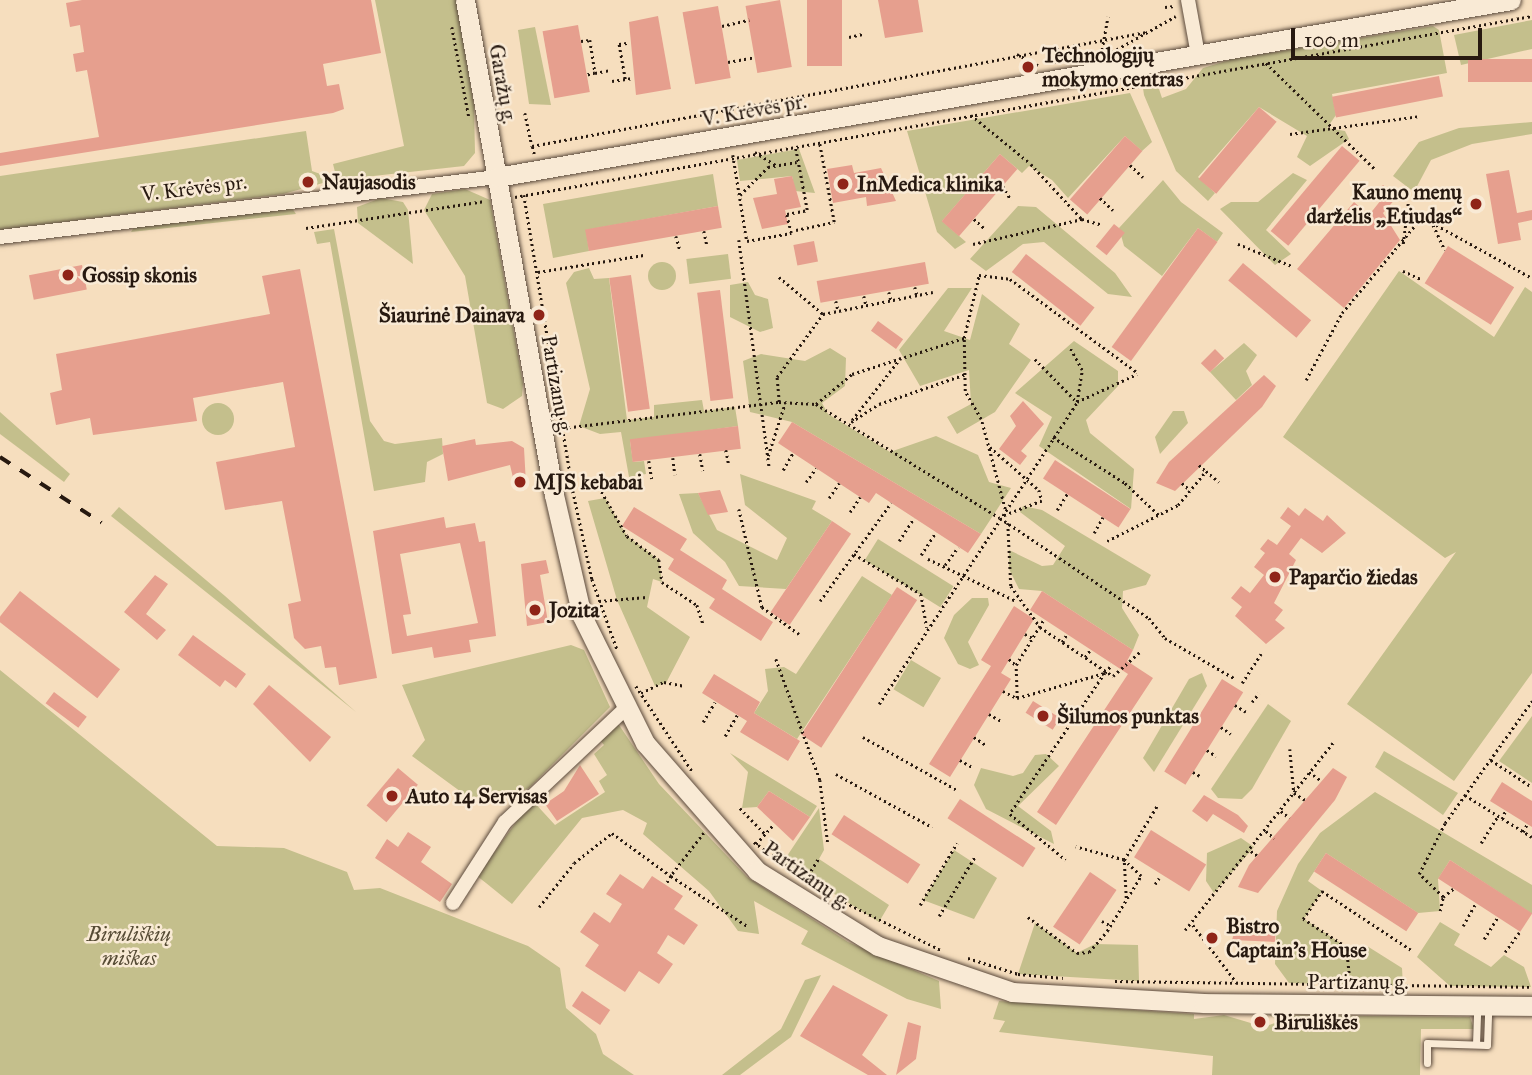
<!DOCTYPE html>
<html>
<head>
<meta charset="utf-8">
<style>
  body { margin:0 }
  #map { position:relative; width:1532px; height:1075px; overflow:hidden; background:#f6debe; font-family:"IM FELL Great Primer",serif }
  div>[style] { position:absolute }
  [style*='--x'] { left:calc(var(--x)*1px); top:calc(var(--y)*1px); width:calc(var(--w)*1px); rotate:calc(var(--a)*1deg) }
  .green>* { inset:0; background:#c4bf8c; transform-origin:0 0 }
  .round { border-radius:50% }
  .building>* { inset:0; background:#e69f8e; transform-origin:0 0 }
  .path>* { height:2.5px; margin-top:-1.25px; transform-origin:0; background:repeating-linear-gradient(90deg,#271910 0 2px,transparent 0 5.5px) }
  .roads { filter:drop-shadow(0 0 2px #5b4a3c) drop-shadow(0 0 2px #5b4a3c) }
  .lane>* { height:7px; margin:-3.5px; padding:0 3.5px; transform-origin:3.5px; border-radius:3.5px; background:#f9ead5 }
  .street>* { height:14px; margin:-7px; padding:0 7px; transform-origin:7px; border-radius:7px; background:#f9ead5 }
  .secondary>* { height:19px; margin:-9.5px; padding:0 9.5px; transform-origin:9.5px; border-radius:9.5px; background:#f9ead5 }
  .rail>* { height:3.5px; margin-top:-1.75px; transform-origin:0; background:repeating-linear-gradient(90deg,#271910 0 12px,transparent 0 24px) }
  .dots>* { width:19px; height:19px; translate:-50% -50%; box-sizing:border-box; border:4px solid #f9ead5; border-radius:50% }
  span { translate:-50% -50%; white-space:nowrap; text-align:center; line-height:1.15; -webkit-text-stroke:5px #f9ead5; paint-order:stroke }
  .poi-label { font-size:21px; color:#271910; font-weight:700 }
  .left { translate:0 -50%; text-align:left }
  .right { translate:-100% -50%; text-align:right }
  .street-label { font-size:21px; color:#271910 }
  .park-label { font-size:21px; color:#564b35; font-style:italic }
  .scale { position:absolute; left:1291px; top:28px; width:191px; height:32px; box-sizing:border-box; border:4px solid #271910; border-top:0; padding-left:9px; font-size:21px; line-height:24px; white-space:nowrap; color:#271910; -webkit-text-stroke:5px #f9ead5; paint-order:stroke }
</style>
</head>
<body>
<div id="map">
  <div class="green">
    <i style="clip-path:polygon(375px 0,456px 0,474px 105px,475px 153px,464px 166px,337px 180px,333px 164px,404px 146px)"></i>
    <i style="clip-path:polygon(1532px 20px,1532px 49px,1461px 65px,1454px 35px)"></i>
    <i style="clip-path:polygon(1433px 26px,1439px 30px,1447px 73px,1332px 94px,1336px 115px,1327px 128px,1345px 131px,1349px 139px,1310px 166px,1297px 157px,1307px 136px,1259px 107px,1198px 177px,1215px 193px,1208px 201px,1176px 171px,1144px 95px,1143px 88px,1158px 86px,1162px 98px,1186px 89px,1203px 68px,1233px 59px)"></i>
    <i style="clip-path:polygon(535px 27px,551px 105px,529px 104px,518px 30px)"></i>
    <i style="clip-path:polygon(1130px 93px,1152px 142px,1142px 151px,1125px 136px,1068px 198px,1052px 180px,1029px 166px,1022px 173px,1000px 154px,942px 221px,966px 242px,955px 249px,937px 232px,907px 131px)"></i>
    <i style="clip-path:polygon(1532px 122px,1532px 134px,1472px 144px,1431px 160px,1414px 192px,1393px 176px,1419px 142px,1459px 128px)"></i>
    <i style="clip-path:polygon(306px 131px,312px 171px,323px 175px,323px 183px,283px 194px,0 230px,0 176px)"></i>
    <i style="clip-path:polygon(799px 149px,815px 193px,795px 191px,792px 176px,740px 181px,737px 160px)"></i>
    <i style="clip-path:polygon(1293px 173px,1307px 180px,1266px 230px,1291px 254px,1275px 265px,1220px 209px,1231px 202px,1258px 202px)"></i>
    <i style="clip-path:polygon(713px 174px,718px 206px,586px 230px,589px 251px,553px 258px,543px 204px)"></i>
    <i style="clip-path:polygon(1163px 180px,1181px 202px,1223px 233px,1217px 242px,1198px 228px,1162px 276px,1124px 246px,1119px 228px)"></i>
    <i style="clip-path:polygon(465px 189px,490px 200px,523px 383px,522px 396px,503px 409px,487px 403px,465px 276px,424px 210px,432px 194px)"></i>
    <i style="clip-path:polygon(381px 198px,403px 202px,408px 210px,413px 264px,358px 223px,357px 207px)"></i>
    <i style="clip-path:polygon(1018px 206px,1036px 207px,1115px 273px,1132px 297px,1108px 294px,1044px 242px,1023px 244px,986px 271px,970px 259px)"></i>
    <i style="clip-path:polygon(292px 208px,296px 214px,131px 232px,134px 227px)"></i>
    <i style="clip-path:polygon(334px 229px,370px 421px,384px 441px,395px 444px,442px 438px,443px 454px,427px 462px,425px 482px,374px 491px,330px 242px,317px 244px,314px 232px)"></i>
    <i style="left:728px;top:254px;width:25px;height:42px;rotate:83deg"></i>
    <i class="round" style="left:648px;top:262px;width:28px;height:28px"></i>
    <i style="clip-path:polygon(589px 268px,594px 279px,609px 278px,627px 420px,654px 417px,654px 405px,702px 400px,704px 411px,735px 407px,738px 426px,630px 441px,633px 462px,644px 461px,646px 474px,629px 477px,621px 432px,600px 434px,579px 426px,590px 389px,566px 283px,574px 272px)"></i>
    <i style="clip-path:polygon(1399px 271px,1494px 337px,1525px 287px,1532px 292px,1532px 673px,1454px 781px,1347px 704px,1456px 552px,1445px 558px,1283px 437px)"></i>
    <i style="clip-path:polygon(748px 282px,755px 295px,768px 299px,773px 328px,760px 332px,730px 317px,730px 285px)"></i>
    <i style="clip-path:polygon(948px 288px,972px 288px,944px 331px,970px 340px,982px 294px,1020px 324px,1009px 344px,1031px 360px,995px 412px,957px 434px,947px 417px,971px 404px,969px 370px,920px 386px,899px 350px)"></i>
    <i style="clip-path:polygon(1074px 341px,1118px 371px,1118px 386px,1086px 420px,1090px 433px,1134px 469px,1131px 509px,1039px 446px,1052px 417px,1015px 393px)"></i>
    <i style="clip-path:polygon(1244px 343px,1257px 355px,1246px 371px,1252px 385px,1236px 400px,1210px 372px)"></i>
    <i style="clip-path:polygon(830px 348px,846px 358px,845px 386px,822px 403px,828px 414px,890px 452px,936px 436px,978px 455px,989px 482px,1011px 488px,981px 534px,792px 422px,750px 412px,743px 361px,761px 354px,805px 361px)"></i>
    <i class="round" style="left:202px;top:403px;width:32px;height:32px"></i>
    <i style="clip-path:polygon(1173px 411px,1184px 411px,1188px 423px,1160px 454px,1155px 437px)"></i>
    <i style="clip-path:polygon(0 412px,70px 474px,64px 482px,0 434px)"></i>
    <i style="clip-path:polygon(740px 474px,816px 501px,812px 509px,832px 521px,786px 589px,739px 586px,725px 562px,693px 533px,679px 494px,698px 493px,717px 530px,777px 560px,787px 538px,745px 505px)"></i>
    <i style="clip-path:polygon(605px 498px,627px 536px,659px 560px,662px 582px,653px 579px,647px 607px,690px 637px,666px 683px,655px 686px,617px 600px,588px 501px)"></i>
    <i style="clip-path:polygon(1023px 506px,1042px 510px,1151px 575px,1146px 585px,1123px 591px,1122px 608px,1139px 635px,1133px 650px,1042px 591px,1019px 589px,1009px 569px,1009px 550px,1042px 566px,1053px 565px,1065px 546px,1020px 512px)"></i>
    <i style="clip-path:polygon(119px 507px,225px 596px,356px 712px,111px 516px)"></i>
    <i style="left:878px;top:539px;width:89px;height:25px;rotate:32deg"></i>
    <i style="clip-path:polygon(862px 576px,892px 595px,797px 739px,754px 713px,768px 691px,765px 669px,784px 667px,796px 674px)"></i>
    <i style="clip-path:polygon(972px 598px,988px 598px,989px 605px,968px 642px,979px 665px,970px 669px,958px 664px,944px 638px,954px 615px)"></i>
    <i style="clip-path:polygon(571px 645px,584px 650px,610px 707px,529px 788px,510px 796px,468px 797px,412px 756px,425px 740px,402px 685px)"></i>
    <i style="left:911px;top:660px;width:35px;height:34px;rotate:31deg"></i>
    <i style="clip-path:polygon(0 670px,217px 846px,284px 848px,347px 872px,354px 890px,380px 888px,528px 946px,560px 968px,566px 1008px,596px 1034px,603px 1054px,634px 1075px,0 1075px)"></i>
    <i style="clip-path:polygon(1202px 673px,1207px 686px,1154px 772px,1143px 758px,1189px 679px)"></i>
    <i style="clip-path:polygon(1268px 704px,1291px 721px,1252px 789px,1242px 799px,1218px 798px,1211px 789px)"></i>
    <i style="clip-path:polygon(1532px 716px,1532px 783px,1499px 761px)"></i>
    <i style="clip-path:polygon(610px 724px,619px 725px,659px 784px,747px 877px,848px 942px,939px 981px,941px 1009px,907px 999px,801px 944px,808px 931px,754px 901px,759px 934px,738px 931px,709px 891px,643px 834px,647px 823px,623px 810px,582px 818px,512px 904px,486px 883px,477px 876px,532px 800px,555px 825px,605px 792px,599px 781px,607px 775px,594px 754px,604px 745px,597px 736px)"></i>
    <i style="clip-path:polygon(1384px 751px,1458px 793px,1443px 815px,1375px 767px)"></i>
    <i style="clip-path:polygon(730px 753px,817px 806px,810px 817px,769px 791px,757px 807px,742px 808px,748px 772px)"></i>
    <i style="clip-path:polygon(1046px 754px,1059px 766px,1018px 806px,1051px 831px,1054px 844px,986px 809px,974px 785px,981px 768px,1013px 776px,1023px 773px,1035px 755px)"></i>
    <i style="clip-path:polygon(1375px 792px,1532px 885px,1532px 914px,1450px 860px,1438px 879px,1440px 911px,1418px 913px,1326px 853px,1308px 881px,1322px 891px,1304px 919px,1360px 956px,1367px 946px,1402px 968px,1403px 986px,1289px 983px,1275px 964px,1277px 911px,1298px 864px,1320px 833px)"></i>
    <i style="clip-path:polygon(819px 808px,824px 850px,819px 859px,889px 905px,879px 922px,772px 855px,777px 848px,787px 856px)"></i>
    <i style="clip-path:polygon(1241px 838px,1254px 847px,1214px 893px,1206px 881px,1207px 853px)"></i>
    <i style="clip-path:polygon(954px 850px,997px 878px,974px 919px,923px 900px)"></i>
    <i style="clip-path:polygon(1440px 922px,1460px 934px,1454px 945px,1491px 967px,1504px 955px,1524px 967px,1531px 987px,1450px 986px,1417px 957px)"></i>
    <i style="clip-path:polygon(1035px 923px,1077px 953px,1095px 944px,1138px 945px,1139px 981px,1018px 974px)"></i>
    <i style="clip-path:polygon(821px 975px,791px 1037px,740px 1075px,722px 1075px,781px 1029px,805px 980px)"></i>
    <i style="clip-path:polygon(999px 1001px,1194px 1014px,1194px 1019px,1224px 1015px,1264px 1027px,1280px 1021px,1269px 1015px,1470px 1017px,1474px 1029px,1421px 1029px,1420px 1075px,1212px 1075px,1213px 1056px,999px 1032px,1005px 1021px,993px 1019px)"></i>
  </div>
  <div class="building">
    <i style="clip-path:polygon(82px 0,371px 0,381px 53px,323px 64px,327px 86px,339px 84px,344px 109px,333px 113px,0 166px,0 153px,99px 137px,87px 70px,76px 72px,73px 54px,84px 52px,80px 25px,70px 27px,66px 3px)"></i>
    <i style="left:780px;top:0;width:68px;height:35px;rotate:80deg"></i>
    <i style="left:807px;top:0;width:35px;height:66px"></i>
    <i style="clip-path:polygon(878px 0,918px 0,923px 32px,885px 38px)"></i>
    <i style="left:718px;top:6px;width:73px;height:36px;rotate:80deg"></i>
    <i style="clip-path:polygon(658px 16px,671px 89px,636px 95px,629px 22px)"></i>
    <i style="left:578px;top:25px;width:68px;height:36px;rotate:80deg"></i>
    <i style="left:1532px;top:59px;width:23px;height:64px;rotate:90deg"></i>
    <i style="left:1439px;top:76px;width:21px;height:109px;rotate:79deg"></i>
    <i style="left:1259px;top:107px;width:23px;height:94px;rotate:40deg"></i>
    <i style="left:1125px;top:136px;width:23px;height:84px;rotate:41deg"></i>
    <i style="left:1342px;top:146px;width:23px;height:111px;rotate:40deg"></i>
    <i style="left:1000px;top:154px;width:23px;height:89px;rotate:41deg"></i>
    <i style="clip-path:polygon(852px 165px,854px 173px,881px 168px,896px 201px,867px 206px,866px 197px,833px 203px,827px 169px)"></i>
    <i style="clip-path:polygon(1509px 170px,1517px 213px,1532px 210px,1532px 220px,1518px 223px,1521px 240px,1498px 244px,1486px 174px)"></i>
    <i style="clip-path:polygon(792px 176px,801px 207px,785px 210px,788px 224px,762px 229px,753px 198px,777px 194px,774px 179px)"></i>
    <i style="clip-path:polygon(1383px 185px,1397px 197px,1383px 213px,1400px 240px,1344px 308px,1297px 269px,1354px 202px,1369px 215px,1381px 200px,1375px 194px)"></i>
    <i style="left:718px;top:206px;width:22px;height:135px;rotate:80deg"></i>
    <i style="left:1114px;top:224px;width:14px;height:29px;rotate:39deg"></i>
    <i style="left:1198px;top:228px;width:24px;height:147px;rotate:36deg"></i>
    <i style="left:814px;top:241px;width:21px;height:21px;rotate:79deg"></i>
    <i style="left:1448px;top:246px;width:78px;height:44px;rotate:32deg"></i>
    <i style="left:1026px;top:254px;width:87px;height:23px;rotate:38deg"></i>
    <i style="left:925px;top:262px;width:22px;height:110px;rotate:80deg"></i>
    <i style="left:1243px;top:263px;width:89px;height:23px;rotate:40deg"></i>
    <i style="left:82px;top:265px;width:25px;height:54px;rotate:79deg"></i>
    <i style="clip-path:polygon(300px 269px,377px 678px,339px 685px,336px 667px,325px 668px,321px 646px,305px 649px,294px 638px,288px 604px,301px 601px,282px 501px,225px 510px,216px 462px,295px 447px,283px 382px,193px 398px,197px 421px,93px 435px,90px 418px,56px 425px,50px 393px,62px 390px,56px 354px,270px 314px,262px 276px)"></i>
    <i style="left:631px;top:275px;width:135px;height:22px;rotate:82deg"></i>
    <i style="left:720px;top:290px;width:109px;height:23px;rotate:83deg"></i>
    <i style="left:878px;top:321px;width:31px;height:12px;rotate:36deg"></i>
    <i style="left:1215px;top:349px;width:13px;height:20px;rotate:45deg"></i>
    <i style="clip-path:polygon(1264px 375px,1276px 386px,1262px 407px,1175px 491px,1156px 483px,1169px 462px)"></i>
    <i style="clip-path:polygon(1023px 401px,1044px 424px,1021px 451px,1027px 456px,1020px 465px,999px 449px,1016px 426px,1010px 416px)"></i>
    <i style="clip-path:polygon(792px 422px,981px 534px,968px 553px,876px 493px,869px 503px,778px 443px)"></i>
    <i style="left:738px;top:426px;width:23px;height:109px;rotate:83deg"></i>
    <i style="clip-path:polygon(475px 439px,476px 445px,512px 441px,524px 448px,526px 484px,515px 486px,510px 465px,448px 481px,442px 446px)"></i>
    <i style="left:1055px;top:460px;width:90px;height:22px;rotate:33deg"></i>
    <i style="clip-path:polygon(720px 490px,728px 512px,708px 515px,698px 493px)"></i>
    <i style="clip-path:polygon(634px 507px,687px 539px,680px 550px,727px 580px,722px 589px,773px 622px,761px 641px,709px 608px,715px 599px,668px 569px,674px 559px,622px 526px)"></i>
    <i style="clip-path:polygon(1288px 507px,1299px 516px,1305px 508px,1323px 521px,1327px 515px,1346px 533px,1322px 553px,1301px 538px,1289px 554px,1296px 560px,1274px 603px,1283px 610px,1275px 620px,1285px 628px,1266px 644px,1235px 616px,1242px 607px,1231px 598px,1241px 586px,1250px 593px,1264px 575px,1254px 567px,1265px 553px,1260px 549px,1268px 539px,1277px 545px,1291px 526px,1280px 518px)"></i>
    <i style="clip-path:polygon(evenodd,444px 517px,446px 528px,475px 523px,479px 542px,485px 541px,496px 636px,469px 640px,471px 652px,434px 658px,432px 647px,392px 654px,373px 531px,444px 517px,460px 543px,478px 623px,407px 636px,403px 615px,411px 614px,400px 554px,460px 543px)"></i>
    <i style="left:832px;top:521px;width:23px;height:110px;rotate:34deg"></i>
    <i style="clip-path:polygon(546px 560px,549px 573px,540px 575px,548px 622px,527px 626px,521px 564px)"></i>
    <i style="clip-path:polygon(155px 575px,168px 584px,146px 614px,166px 630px,157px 640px,124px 612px)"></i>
    <i style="left:897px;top:587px;width:24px;height:176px;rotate:33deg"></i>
    <i style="left:20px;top:591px;width:127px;height:37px;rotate:38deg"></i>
    <i style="clip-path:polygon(1042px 591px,1133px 650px,1127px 661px,1153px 678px,1056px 825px,1037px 812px,1128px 674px,1030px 610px)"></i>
    <i style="clip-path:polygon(1014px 606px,1034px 619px,1001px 673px,1011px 679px,950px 777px,929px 764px,991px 666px,981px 660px)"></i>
    <i style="clip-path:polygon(193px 635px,246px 674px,236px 688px,225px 680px,220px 687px,178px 655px)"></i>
    <i style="clip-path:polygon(714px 674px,760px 702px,754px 713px,800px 741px,788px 761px,740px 732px,747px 721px,702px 693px)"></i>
    <i style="left:1222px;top:679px;width:25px;height:109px;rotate:32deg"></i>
    <i style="clip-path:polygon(269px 685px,331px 737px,310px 762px,253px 704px)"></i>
    <i style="left:54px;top:692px;width:41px;height:14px;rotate:37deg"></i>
    <i style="left:1033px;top:701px;width:32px;height:14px;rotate:32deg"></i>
    <i style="clip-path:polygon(580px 765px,599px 794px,557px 821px,545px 804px,564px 791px)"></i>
    <i style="left:398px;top:768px;width:26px;height:49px;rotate:40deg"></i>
    <i style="clip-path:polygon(1333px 768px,1347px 777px,1335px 800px,1258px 893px,1238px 887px,1249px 865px)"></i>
    <i style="clip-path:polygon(1502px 782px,1532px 801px,1532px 827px,1490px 801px)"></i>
    <i style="clip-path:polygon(769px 791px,810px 817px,793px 841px,757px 807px)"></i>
    <i style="clip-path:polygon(1204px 795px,1238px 815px,1248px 826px,1244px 833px,1213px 814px,1207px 822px,1192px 811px)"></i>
    <i style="left:960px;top:799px;width:90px;height:23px;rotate:33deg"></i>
    <i style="left:844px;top:815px;width:91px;height:23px;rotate:33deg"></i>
    <i style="left:1151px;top:830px;width:65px;height:32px;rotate:32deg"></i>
    <i style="clip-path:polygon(408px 832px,431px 847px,421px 862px,452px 884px,440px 902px,375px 858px,387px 839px,398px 847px)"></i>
    <i style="left:1326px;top:853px;width:110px;height:22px;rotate:33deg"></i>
    <i style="left:1450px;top:860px;width:98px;height:22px;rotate:33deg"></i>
    <i style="left:1090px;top:872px;width:32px;height:66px;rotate:34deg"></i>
    <i style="clip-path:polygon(620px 874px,643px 889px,652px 876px,683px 896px,674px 909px,698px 925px,684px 945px,668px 935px,657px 953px,673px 964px,659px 984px,639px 971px,625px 992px,585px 966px,599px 945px,580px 932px,594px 912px,610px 923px,622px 904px,606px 894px)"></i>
    <i style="clip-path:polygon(1238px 920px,1276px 927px,1275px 942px,1232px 940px)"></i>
    <i style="clip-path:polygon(833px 985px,888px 1015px,862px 1055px,887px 1075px,868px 1075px,800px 1036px)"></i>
    <i style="left:582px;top:991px;width:34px;height:18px;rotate:34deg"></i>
    <i style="clip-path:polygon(908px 1022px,921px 1026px,916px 1059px,896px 1075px)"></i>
  </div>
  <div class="path">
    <i style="--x:1165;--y:7;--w:10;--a:-6"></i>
    <i style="--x:722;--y:26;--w:28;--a:-13"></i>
    <i style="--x:452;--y:27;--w:92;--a:79.3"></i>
    <i style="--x:849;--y:37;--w:14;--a:-12"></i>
    <i style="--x:581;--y:41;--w:9;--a:-6"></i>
    <i style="--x:590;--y:40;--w:33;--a:81"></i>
    <i style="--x:595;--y:73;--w:8;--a:166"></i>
    <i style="--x:1112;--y:52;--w:73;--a:-29.4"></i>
    <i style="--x:1017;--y:54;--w:24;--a:28"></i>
    <i style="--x:1101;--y:55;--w:39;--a:-80"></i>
    <i style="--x:728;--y:62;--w:27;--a:-10"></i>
    <i style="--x:1055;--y:62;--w:18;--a:-9"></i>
    <i style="--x:1266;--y:63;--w:153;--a:44.2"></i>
    <i style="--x:595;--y:73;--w:15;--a:-11"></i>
    <i style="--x:625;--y:79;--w:36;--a:-100"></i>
    <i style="--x:619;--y:44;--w:8;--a:-7"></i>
    <i style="--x:612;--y:81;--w:21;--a:-8"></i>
    <i style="--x:525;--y:113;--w:34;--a:78"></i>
    <i style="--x:971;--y:115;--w:77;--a:39.2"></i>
    <i style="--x:1031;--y:164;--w:75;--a:47.2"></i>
    <i style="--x:1082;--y:219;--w:19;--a:16"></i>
    <i style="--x:1290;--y:134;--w:130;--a:-7.9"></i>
    <i style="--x:755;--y:152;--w:25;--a:32"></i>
    <i style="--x:534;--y:154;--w:8;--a:-104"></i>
    <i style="--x:532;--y:146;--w:625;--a:-10.5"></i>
    <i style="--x:733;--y:155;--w:87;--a:80.8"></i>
    <i style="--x:747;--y:241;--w:45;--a:-10.3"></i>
    <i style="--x:791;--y:233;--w:21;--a:-104"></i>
    <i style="--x:1130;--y:165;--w:18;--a:43"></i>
    <i style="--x:1003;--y:186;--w:16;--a:60"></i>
    <i style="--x:524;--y:195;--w:300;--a:80.6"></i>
    <i style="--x:573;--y:491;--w:90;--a:77.8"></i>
    <i style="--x:592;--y:579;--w:74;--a:70.3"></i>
    <i style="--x:740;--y:195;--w:40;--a:-45"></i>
    <i style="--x:768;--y:167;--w:29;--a:-10"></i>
    <i style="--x:515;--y:197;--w:1033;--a:-10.09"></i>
    <i style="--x:1100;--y:198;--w:18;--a:43"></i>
    <i style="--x:787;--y:214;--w:20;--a:-11"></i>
    <i style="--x:807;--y:210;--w:65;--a:-100.6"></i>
    <i style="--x:974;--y:219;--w:15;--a:42"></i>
    <i style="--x:1431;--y:220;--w:33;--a:65"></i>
    <i style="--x:306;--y:228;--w:181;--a:-8.6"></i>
    <i style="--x:796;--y:230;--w:39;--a:-12"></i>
    <i style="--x:834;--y:222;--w:82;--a:-100.5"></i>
    <i style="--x:704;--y:231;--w:14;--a:78"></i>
    <i style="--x:676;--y:236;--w:15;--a:74"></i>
    <i style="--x:739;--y:240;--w:228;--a:82.4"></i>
    <i style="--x:973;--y:244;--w:112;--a:-12.9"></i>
    <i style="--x:1238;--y:244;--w:58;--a:22.2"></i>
    <i style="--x:1403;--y:244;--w:41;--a:-83"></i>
    <i style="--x:1403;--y:271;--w:20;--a:24"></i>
    <i style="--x:538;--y:272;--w:107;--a:-9.1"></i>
    <i style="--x:779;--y:277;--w:57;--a:40.1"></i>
    <i style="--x:915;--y:287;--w:8;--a:76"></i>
    <i style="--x:889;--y:292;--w:8;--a:76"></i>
    <i style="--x:864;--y:296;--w:9;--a:77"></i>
    <i style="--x:836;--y:301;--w:9;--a:77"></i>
    <i style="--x:1035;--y:359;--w:60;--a:45.7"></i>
    <i style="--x:1077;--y:402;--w:66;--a:-25"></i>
    <i style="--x:1306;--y:380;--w:76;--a:-61.8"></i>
    <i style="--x:1342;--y:313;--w:125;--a:-50.2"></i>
    <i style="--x:1422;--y:217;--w:126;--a:29"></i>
    <i style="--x:779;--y:402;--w:25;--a:-95"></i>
    <i style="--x:777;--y:377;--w:78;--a:-53.9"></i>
    <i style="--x:823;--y:314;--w:112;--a:-11.3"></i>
    <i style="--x:816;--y:404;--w:47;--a:-39.8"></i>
    <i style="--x:852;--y:374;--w:118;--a:-17.8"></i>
    <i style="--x:852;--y:420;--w:81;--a:-52"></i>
    <i style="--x:851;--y:422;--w:33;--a:-33"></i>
    <i style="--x:879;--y:404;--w:92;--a:-19"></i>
    <i style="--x:563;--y:428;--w:218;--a:-6.9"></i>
    <i style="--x:779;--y:402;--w:37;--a:3"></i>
    <i style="--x:816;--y:404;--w:216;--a:31.8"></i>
    <i style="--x:1000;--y:518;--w:179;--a:33.9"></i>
    <i style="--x:1149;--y:618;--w:26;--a:51"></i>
    <i style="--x:1165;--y:638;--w:80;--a:30.1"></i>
    <i style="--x:1053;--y:437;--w:85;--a:32.6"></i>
    <i style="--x:1125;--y:483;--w:47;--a:43.3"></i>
    <i style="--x:990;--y:447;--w:65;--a:41.3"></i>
    <i style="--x:1039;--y:490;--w:11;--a:75"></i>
    <i style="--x:1042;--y:501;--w:42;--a:159"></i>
    <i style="--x:726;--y:450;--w:16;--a:79"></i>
    <i style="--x:700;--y:454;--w:17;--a:80"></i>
    <i style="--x:768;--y:456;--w:56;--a:-72.2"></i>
    <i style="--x:673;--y:458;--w:17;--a:83"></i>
    <i style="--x:649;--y:461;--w:18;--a:81"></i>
    <i style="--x:1199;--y:465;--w:9;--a:41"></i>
    <i style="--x:783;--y:470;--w:20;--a:-60"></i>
    <i style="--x:806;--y:482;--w:17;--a:-54"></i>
    <i style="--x:1182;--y:483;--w:11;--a:41"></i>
    <i style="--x:599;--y:487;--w:56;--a:60.3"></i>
    <i style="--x:627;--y:536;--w:40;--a:37"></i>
    <i style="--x:659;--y:560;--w:22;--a:82"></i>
    <i style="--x:662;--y:582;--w:42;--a:33.3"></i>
    <i style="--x:697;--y:605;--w:19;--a:72"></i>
    <i style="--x:829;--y:498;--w:18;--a:-56"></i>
    <i style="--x:739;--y:509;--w:101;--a:76.8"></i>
    <i style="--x:762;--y:607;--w:46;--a:36.1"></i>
    <i style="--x:1005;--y:509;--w:93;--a:-104.9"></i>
    <i style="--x:981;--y:419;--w:32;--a:-120"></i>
    <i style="--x:965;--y:391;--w:53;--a:-91.1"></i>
    <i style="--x:964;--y:338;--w:65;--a:-76.6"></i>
    <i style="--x:979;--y:275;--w:31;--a:7"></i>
    <i style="--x:1010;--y:279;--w:159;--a:36.3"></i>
    <i style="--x:1057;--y:510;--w:19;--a:-58"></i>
    <i style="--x:850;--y:512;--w:18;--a:-56"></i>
    <i style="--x:1008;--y:523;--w:63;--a:87.3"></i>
    <i style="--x:1011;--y:586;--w:50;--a:54.7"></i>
    <i style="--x:1040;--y:627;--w:88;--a:33.9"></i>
    <i style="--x:1113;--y:676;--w:36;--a:-42"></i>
    <i style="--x:1094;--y:533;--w:18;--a:-61"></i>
    <i style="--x:899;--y:541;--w:27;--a:-57"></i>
    <i style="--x:1107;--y:541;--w:80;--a:-26.9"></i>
    <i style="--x:1178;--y:505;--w:44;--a:-50.5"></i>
    <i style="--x:1206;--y:471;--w:17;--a:40"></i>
    <i style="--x:854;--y:554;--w:78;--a:30.8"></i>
    <i style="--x:921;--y:594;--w:34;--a:80"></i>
    <i style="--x:921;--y:555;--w:27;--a:-57"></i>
    <i style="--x:928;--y:559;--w:98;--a:25.5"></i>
    <i style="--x:945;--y:565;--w:22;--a:-54"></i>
    <i style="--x:599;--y:601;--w:48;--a:-4.8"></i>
    <i style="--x:820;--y:601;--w:121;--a:-54.1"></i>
    <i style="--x:1025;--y:634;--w:9;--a:27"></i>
    <i style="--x:1062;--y:642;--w:9;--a:-58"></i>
    <i style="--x:1085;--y:657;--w:9;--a:-54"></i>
    <i style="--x:776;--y:659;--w:129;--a:70"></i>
    <i style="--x:820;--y:780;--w:64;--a:82.9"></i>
    <i style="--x:1009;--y:659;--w:9;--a:41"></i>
    <i style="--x:1105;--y:673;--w:11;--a:-52"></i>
    <i style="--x:1242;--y:683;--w:35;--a:-57"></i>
    <i style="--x:636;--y:686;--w:102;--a:56.6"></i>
    <i style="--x:1003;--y:691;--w:16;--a:27"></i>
    <i style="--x:1017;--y:698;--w:91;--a:-15.9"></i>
    <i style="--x:1105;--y:673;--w:170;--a:124"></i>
    <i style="--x:1010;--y:814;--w:72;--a:39.4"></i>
    <i style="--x:641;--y:693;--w:25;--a:-26"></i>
    <i style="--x:664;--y:682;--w:20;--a:11"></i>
    <i style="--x:1017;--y:698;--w:33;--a:-92"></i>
    <i style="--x:1016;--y:665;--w:54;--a:-58.7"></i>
    <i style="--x:1252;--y:702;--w:11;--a:-52"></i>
    <i style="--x:879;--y:704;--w:361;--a:-56.7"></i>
    <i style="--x:1077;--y:402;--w:32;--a:-81"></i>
    <i style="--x:1082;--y:370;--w:26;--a:-119"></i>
    <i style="--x:1235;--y:705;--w:13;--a:32"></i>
    <i style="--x:989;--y:714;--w:14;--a:30"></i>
    <i style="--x:703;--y:722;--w:23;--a:-59"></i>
    <i style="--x:1221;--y:727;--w:12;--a:35"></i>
    <i style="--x:725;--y:736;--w:24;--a:-60"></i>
    <i style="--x:863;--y:737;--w:108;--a:29.4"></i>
    <i style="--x:974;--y:737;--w:14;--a:34"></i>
    <i style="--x:1290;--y:749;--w:44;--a:84.8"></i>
    <i style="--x:1294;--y:793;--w:13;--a:32"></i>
    <i style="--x:1207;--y:750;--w:11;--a:34"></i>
    <i style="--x:960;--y:760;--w:14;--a:30"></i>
    <i style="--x:1491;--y:760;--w:49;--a:33.4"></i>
    <i style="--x:1193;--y:772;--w:10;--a:29"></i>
    <i style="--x:1309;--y:772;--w:16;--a:35"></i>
    <i style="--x:836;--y:774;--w:110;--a:28.9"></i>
    <i style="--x:1465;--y:795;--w:79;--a:32.1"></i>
    <i style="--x:740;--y:808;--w:36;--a:46"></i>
    <i style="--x:1281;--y:811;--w:11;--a:38"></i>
    <i style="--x:1502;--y:819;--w:9;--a:-69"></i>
    <i style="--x:1266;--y:831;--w:11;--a:41"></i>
    <i style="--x:1523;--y:832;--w:9;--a:-63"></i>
    <i style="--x:704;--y:833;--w:54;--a:127.5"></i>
    <i style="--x:671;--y:876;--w:93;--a:33.2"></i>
    <i style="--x:754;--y:842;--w:82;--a:36"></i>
    <i style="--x:820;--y:890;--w:135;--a:26.4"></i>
    <i style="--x:1481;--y:843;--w:32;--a:-58"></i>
    <i style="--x:756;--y:844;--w:27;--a:-48"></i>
    <i style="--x:1251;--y:851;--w:9;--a:36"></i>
    <i style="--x:805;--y:880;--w:26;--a:-58"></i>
    <i style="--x:1155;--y:884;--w:7;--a:-56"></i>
    <i style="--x:1443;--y:897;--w:13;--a:-39"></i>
    <i style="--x:1126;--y:898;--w:38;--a:-93"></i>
    <i style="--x:1124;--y:860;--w:63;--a:-58.6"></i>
    <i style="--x:920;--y:905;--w:72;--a:-59.2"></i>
    <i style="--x:539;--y:907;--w:56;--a:-51.5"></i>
    <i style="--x:574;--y:863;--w:48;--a:-38.3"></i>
    <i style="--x:612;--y:833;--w:73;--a:36.1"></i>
    <i style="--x:671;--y:876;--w:10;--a:119"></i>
    <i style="--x:1440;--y:911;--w:14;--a:-78"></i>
    <i style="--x:1443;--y:897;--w:33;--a:-136"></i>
    <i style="--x:1419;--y:874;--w:57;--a:-63"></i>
    <i style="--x:1445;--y:823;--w:150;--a:-54.5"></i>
    <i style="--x:939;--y:916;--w:71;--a:-58.8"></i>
    <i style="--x:1028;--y:917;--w:61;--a:36.3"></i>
    <i style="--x:1077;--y:953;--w:12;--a:-5"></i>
    <i style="--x:1089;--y:952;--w:28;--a:-49"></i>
    <i style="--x:1107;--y:931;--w:65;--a:-58.3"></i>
    <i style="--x:1141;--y:876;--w:23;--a:-137"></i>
    <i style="--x:1124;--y:860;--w:50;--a:-164.8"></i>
    <i style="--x:1102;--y:921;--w:9;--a:27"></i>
    <i style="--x:1193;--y:925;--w:73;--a:52.8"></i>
    <i style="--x:1463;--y:926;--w:25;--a:-61"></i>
    <i style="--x:1185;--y:930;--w:241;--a:-51.7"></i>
    <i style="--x:1484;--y:939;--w:25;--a:-58"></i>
    <i style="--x:1505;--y:952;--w:24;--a:-54"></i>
    <i style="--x:968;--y:958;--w:52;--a:17.7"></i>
    <i style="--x:1018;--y:974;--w:45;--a:5.1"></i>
    <i style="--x:1115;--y:981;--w:417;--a:0.8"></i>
    <i style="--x:1350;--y:984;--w:37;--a:-96"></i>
    <i style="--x:1346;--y:947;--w:51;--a:-146.9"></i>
    <i style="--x:1303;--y:919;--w:34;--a:-56"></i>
    <i style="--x:1322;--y:891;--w:109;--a:33.4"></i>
  </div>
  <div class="roads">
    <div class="lane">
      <i style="--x:1476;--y:1044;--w:38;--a:-88"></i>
      <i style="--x:1427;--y:1063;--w:20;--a:-90"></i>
      <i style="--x:1427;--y:1043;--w:60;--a:1.9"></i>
      <i style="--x:1487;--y:1045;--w:38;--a:-88"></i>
    </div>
    <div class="street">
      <i style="--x:1188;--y:0;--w:56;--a:79.7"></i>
      <i style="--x:0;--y:237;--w:501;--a:-6.88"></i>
      <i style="--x:453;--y:903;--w:96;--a:-57.3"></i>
      <i style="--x:505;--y:822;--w:163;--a:-43.3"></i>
    </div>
    <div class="secondary">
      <i style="--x:465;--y:0;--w:503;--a:79.81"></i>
      <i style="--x:554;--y:495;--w:124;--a:77"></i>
      <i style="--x:582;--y:616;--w:142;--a:63.6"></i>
      <i style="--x:645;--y:743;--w:170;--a:48.8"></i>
      <i style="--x:757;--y:871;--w:142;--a:31.8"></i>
      <i style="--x:878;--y:946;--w:142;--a:18.9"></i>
      <i style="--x:1012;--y:992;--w:192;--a:3.3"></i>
      <i style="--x:1204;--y:1003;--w:328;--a:0.5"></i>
      <i style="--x:497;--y:177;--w:1029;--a:-9.9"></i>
    </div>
  </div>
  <div class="rail">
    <i style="--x:0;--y:457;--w:121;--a:32.9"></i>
  </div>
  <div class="dots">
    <i style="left:1028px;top:67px;background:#8f2418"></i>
    <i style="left:308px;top:182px;background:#8f2418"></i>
    <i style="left:843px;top:184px;background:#8f2418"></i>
    <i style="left:1476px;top:204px;background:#8f2418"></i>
    <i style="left:68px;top:275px;background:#8f2418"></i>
    <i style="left:539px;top:315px;background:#8f2418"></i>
    <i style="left:520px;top:482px;background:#8f2418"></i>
    <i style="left:1275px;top:577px;background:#8f2418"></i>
    <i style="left:535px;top:610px;background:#8f2418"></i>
    <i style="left:1043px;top:716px;background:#8f2418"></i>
    <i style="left:392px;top:796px;background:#8f2418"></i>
    <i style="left:1212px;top:938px;background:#8f2418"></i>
    <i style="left:1260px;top:1022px;background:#8f2418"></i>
  </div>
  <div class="poi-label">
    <span class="left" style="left:1042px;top:67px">Technologijų<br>mokymo centras</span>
    <span class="left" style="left:322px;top:182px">Naujasodis</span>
    <span class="left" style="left:857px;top:184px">InMedica klinika</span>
    <span class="right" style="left:1462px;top:204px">Kauno menų<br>darželis „Etiudas“</span>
    <span class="left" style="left:82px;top:275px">Gossip skonis</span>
    <span class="right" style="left:525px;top:315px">Šiaurinė Dainava</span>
    <span class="left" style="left:534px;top:482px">MJS kebabai</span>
    <span class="left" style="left:1289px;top:577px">Paparčio žiedas</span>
    <span class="left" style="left:549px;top:610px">Jozita</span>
    <span class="left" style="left:1057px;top:716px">Šilumos punktas</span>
    <span class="left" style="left:406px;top:796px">Auto 14 Servisas</span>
    <span class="left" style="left:1226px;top:938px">Bistro<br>Captain's House</span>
    <span class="left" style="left:1274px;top:1022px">Biruliškės</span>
  </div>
  <div class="street-label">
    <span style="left:503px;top:84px;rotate:80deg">Garažų g.</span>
    <span style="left:754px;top:110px;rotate:-10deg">V. Krėvės pr.</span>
    <span style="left:194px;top:188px;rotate:-7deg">V. Krėvės pr.</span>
    <span style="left:557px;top:385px;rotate:80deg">Partizanų g.</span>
    <span style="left:807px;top:875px;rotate:35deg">Partizanų g.</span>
    <span style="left:1358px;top:982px">Partizanų g.</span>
  </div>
  <div class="park-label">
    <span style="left:129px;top:946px">Biruliškių<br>miškas</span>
  </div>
  <div class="scale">100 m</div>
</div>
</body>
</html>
